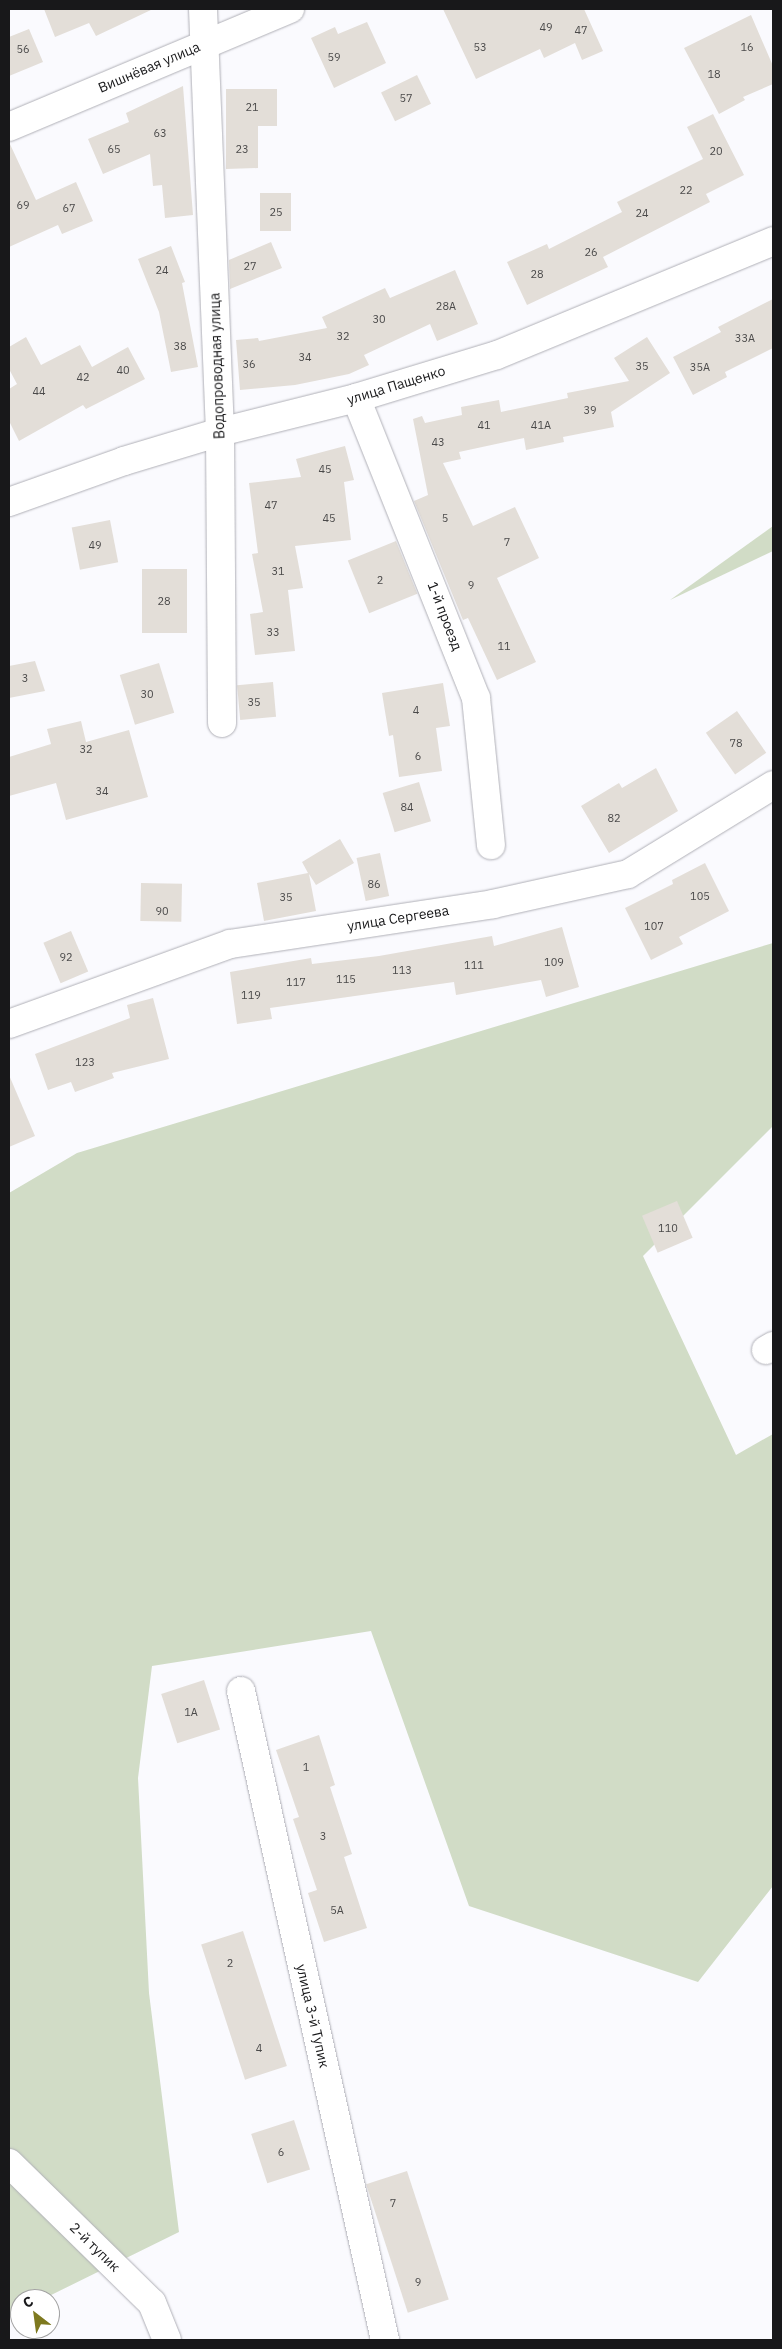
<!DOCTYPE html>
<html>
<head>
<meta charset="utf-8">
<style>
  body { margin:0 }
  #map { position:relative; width:782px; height:2349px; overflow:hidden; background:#fafafe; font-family:"IBM Plex Sans",sans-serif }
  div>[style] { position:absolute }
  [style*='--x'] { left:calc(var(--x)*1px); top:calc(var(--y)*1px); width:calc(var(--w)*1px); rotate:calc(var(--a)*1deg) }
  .green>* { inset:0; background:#d1dcc6 }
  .building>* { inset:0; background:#e3ded8; transform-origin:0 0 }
  .roads { filter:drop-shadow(0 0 1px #b0b0b7) drop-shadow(0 0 1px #b0b0b7) }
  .street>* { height:28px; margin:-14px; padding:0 14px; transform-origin:14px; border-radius:14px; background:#fff }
  .secondary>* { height:28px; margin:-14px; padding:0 14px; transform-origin:14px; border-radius:14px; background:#fff }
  span { translate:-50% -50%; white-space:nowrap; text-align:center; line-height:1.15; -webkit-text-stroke:4.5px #fff; paint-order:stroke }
  .number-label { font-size:11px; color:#4b4a4a }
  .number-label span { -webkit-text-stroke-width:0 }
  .street-label { font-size:14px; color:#18181a }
  .frame { position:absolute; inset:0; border:10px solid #18181a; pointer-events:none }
  .north { position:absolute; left:10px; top:2289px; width:50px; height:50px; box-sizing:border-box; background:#fff; border:1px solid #a3a3a3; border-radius:50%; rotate:330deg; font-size:14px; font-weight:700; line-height:20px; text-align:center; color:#18181a }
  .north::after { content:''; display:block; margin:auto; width:18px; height:22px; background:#7e791f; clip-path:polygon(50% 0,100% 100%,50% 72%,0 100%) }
</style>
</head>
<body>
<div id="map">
  <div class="green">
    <i style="clip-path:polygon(773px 526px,773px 551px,670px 600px)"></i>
    <i style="clip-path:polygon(773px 943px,773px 1126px,643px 1256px,736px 1455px,773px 1434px,773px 1886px,698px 1982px,469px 1906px,371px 1631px,152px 1666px,138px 1778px,149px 1993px,179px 2232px,43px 2299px,20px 2299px,20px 2310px,9px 2316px,9px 1193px,77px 1153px)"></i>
  </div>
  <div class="building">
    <i style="clip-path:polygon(44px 9px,153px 9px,96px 36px,89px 23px,55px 37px)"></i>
    <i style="clip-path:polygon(443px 9px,584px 9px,603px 51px,582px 60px,575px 43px,544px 58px,540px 49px,476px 79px)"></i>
    <i style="clip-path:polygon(751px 15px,773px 66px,773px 84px,743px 97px,745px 100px,719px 114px,684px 48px)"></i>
    <i style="clip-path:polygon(367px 22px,386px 63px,334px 88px,311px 38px,335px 27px,338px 34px)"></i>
    <i style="clip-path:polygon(29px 29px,43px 62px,9px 76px,9px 37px)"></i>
    <i style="left:417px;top:75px;width:32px;height:40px;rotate:64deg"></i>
    <i style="clip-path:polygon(183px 86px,193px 215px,165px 218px,162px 185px,153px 186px,150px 154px,103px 174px,88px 139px,129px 122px,126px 113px)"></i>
    <i style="clip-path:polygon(226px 89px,277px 89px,277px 126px,258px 126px,258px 168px,226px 169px)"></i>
    <i style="clip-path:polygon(713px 114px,744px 175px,706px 194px,710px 202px,603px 257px,608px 267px,527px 305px,507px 262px,547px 244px,549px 249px,622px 212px,617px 202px,703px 159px,687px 127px)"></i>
    <i style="clip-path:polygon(9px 142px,36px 200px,76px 182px,93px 221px,62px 234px,58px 225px,9px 247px)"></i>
    <i style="left:260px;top:193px;width:31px;height:38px"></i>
    <i style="clip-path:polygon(271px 242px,282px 268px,230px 289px,229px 260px)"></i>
    <i style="clip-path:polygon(171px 246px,185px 282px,182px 283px,198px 367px,171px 372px,159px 312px,138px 259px)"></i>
    <i style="clip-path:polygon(455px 270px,478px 324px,437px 341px,430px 324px,364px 355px,369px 365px,349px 374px,295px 385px,240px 390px,236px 340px,258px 338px,259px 341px,327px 328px,322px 317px,385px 288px,390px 298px)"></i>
    <i style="clip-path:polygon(773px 299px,773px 348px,725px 372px,727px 377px,693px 395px,673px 357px,721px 332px,718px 327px)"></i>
    <i style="clip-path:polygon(26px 337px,41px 365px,80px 345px,92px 367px,128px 347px,145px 379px,86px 409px,83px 405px,19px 441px,9px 421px,9px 389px,17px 384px,9px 369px,9px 347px)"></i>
    <i style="clip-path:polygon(647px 337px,670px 373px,611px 412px,614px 427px,563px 437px,564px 442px,526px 450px,524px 438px,459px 452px,461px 459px,443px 463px,473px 526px,515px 507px,539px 558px,497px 578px,536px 662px,497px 680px,468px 618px,463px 620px,414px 501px,428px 495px,413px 419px,422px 416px,425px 423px,462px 415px,461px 407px,499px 400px,501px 412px,568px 398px,567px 393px,629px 381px,614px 358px)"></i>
    <i style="clip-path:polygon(345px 446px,354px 480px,344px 482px,351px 540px,295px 546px,303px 588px,288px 590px,295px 651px,255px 655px,250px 614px,263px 612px,252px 554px,258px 553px,249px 483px,301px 477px,296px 459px)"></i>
    <i style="left:110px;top:520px;width:43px;height:39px;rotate:79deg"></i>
    <i style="left:396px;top:541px;width:57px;height:52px;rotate:68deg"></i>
    <i style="left:142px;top:569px;width:45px;height:64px"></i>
    <i style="clip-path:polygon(35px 661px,45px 691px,9px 698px,9px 666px)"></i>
    <i style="left:159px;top:663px;width:52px;height:41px;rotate:73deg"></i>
    <i style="left:273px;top:682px;width:35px;height:36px;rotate:85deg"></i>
    <i style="clip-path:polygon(443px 683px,450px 726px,436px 728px,442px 771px,399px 777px,393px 735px,389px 736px,382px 693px)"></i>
    <i style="left:737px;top:711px;width:51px;height:38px;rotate:55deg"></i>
    <i style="clip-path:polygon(81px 721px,86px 742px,129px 730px,148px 797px,66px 820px,56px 783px,9px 796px,9px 757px,51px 744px,47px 729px)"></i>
    <i style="clip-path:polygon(656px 768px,678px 811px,609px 853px,581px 806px,619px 783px,622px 788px)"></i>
    <i style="left:419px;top:782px;width:41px;height:38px;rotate:73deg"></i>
    <i style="clip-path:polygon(340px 839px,354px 863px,316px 885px,309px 874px,316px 911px,264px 921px,257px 883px,308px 873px,302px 862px)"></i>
    <i style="left:380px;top:853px;width:44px;height:24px;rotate:78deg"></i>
    <i style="clip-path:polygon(705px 863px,729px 911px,679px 937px,683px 944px,651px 960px,625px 908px,673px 884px,672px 880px)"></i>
    <i style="left:141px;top:883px;width:41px;height:38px;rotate:1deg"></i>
    <i style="clip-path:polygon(562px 927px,579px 987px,546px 997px,541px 980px,456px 995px,454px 982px,270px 1008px,272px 1019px,237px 1024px,230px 972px,311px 958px,312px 964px,379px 956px,492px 936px,494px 946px)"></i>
    <i style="left:71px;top:931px;width:44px;height:30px;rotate:67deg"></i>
    <i style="clip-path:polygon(153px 998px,169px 1059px,112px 1073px,114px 1078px,75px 1092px,71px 1082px,48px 1090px,35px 1054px,130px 1018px,127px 1005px)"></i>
    <i style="clip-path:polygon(9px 1075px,35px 1136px,9px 1147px)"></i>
    <i style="left:677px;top:1201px;width:40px;height:38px;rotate:67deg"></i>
    <i style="left:204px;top:1680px;width:52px;height:45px;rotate:72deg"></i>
    <i style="clip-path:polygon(319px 1735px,335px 1785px,330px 1787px,352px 1854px,344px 1857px,367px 1928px,324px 1942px,308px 1893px,317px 1890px,293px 1819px,299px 1817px,276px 1750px)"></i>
    <i style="left:243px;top:1931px;width:142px;height:44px;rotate:72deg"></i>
    <i style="left:294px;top:2120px;width:52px;height:45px;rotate:72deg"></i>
    <i style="left:407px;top:2171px;width:135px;height:43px;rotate:72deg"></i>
  </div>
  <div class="roads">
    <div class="street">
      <i style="--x:203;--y:9;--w:423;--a:87.7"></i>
      <i style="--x:220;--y:432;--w:291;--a:89.6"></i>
      <i style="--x:9;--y:127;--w:305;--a:-22.8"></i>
      <i style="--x:356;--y:398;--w:323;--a:68.2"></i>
      <i style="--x:476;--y:698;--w:148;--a:84.2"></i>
      <i style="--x:9;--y:1024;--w:235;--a:-19.9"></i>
      <i style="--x:230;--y:944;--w:266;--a:-8.6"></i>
      <i style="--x:493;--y:904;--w:138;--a:-12.5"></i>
      <i style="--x:628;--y:874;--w:170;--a:-31.5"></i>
      <i style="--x:766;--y:1350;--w:8;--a:-30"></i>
      <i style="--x:241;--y:1691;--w:665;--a:77.49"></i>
      <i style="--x:9;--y:2163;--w:200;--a:44.4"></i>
      <i style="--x:152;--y:2303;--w:40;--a:68"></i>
    </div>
    <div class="secondary">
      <i style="--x:9;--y:502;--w:122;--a:-19.6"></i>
      <i style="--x:124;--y:461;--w:100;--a:-16.8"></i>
      <i style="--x:220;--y:432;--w:140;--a:-14"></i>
      <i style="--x:356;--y:398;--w:147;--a:-17"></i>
      <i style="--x:497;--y:355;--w:299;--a:-22.4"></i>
    </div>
  </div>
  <div class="number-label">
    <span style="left:546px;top:27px">49</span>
    <span style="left:581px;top:30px">47</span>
    <span style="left:480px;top:47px">53</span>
    <span style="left:747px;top:47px">16</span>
    <span style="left:23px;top:49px">56</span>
    <span style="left:334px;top:57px">59</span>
    <span style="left:714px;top:74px">18</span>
    <span style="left:406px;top:98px">57</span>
    <span style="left:252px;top:107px">21</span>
    <span style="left:160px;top:133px">63</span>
    <span style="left:114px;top:149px">65</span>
    <span style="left:242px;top:149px">23</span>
    <span style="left:716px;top:151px">20</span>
    <span style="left:686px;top:190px">22</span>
    <span style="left:23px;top:205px">69</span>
    <span style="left:69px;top:208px">67</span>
    <span style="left:276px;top:212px">25</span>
    <span style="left:642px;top:213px">24</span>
    <span style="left:591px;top:252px">26</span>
    <span style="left:250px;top:266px">27</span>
    <span style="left:162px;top:270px">24</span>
    <span style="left:537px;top:274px">28</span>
    <span style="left:446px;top:306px">28А</span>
    <span style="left:379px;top:319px">30</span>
    <span style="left:343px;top:336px">32</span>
    <span style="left:745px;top:338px">33А</span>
    <span style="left:180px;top:346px">38</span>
    <span style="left:305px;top:357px">34</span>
    <span style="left:249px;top:364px">36</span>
    <span style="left:642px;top:366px">35</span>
    <span style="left:700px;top:367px">35А</span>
    <span style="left:123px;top:370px">40</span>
    <span style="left:83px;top:377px">42</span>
    <span style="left:39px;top:391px">44</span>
    <span style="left:590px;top:410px">39</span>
    <span style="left:484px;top:425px">41</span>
    <span style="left:541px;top:425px">41А</span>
    <span style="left:438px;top:442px">43</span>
    <span style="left:325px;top:469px">45</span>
    <span style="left:271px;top:505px">47</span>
    <span style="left:329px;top:518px">45</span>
    <span style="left:445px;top:518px">5</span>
    <span style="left:507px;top:542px">7</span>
    <span style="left:95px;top:545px">49</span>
    <span style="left:278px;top:571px">31</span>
    <span style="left:380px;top:580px">2</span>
    <span style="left:471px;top:585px">9</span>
    <span style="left:164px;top:601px">28</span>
    <span style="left:273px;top:632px">33</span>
    <span style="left:504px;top:646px">11</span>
    <span style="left:25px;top:678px">3</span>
    <span style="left:147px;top:694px">30</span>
    <span style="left:254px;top:702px">35</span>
    <span style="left:416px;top:710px">4</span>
    <span style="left:736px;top:743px">78</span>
    <span style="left:86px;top:749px">32</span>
    <span style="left:418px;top:756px">6</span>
    <span style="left:102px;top:791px">34</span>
    <span style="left:407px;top:807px">84</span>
    <span style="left:614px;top:818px">82</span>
    <span style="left:374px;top:884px">86</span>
    <span style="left:700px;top:896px">105</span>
    <span style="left:286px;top:897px">35</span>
    <span style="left:162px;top:911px">90</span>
    <span style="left:654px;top:926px">107</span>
    <span style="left:66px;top:957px">92</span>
    <span style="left:554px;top:962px">109</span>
    <span style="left:474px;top:965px">111</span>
    <span style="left:402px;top:970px">113</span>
    <span style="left:346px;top:979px">115</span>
    <span style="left:296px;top:982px">117</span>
    <span style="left:251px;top:995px">119</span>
    <span style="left:85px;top:1062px">123</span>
    <span style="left:668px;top:1228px">110</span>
    <span style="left:191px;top:1712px">1А</span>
    <span style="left:306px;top:1767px">1</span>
    <span style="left:323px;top:1836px">3</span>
    <span style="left:337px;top:1910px">5А</span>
    <span style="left:230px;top:1963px">2</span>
    <span style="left:259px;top:2048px">4</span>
    <span style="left:281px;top:2152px">6</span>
    <span style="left:393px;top:2203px">7</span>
    <span style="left:418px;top:2282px">9</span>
  </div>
  <div class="street-label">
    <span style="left:149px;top:67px;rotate:-23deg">Вишнёвая улица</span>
    <span style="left:217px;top:366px;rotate:-92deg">Водопроводная улица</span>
    <span style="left:396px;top:385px;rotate:-17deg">улица Пащенко</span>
    <span style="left:445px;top:616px;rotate:69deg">1-й проезд</span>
    <span style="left:398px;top:918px;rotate:-9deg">улица Сергеева</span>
    <span style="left:313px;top:2016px;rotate:77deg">улица 3-й Тупик</span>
    <span style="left:95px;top:2247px;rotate:44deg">2-й тупик</span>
  </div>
  <div class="frame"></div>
  <div class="north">С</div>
</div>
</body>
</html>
